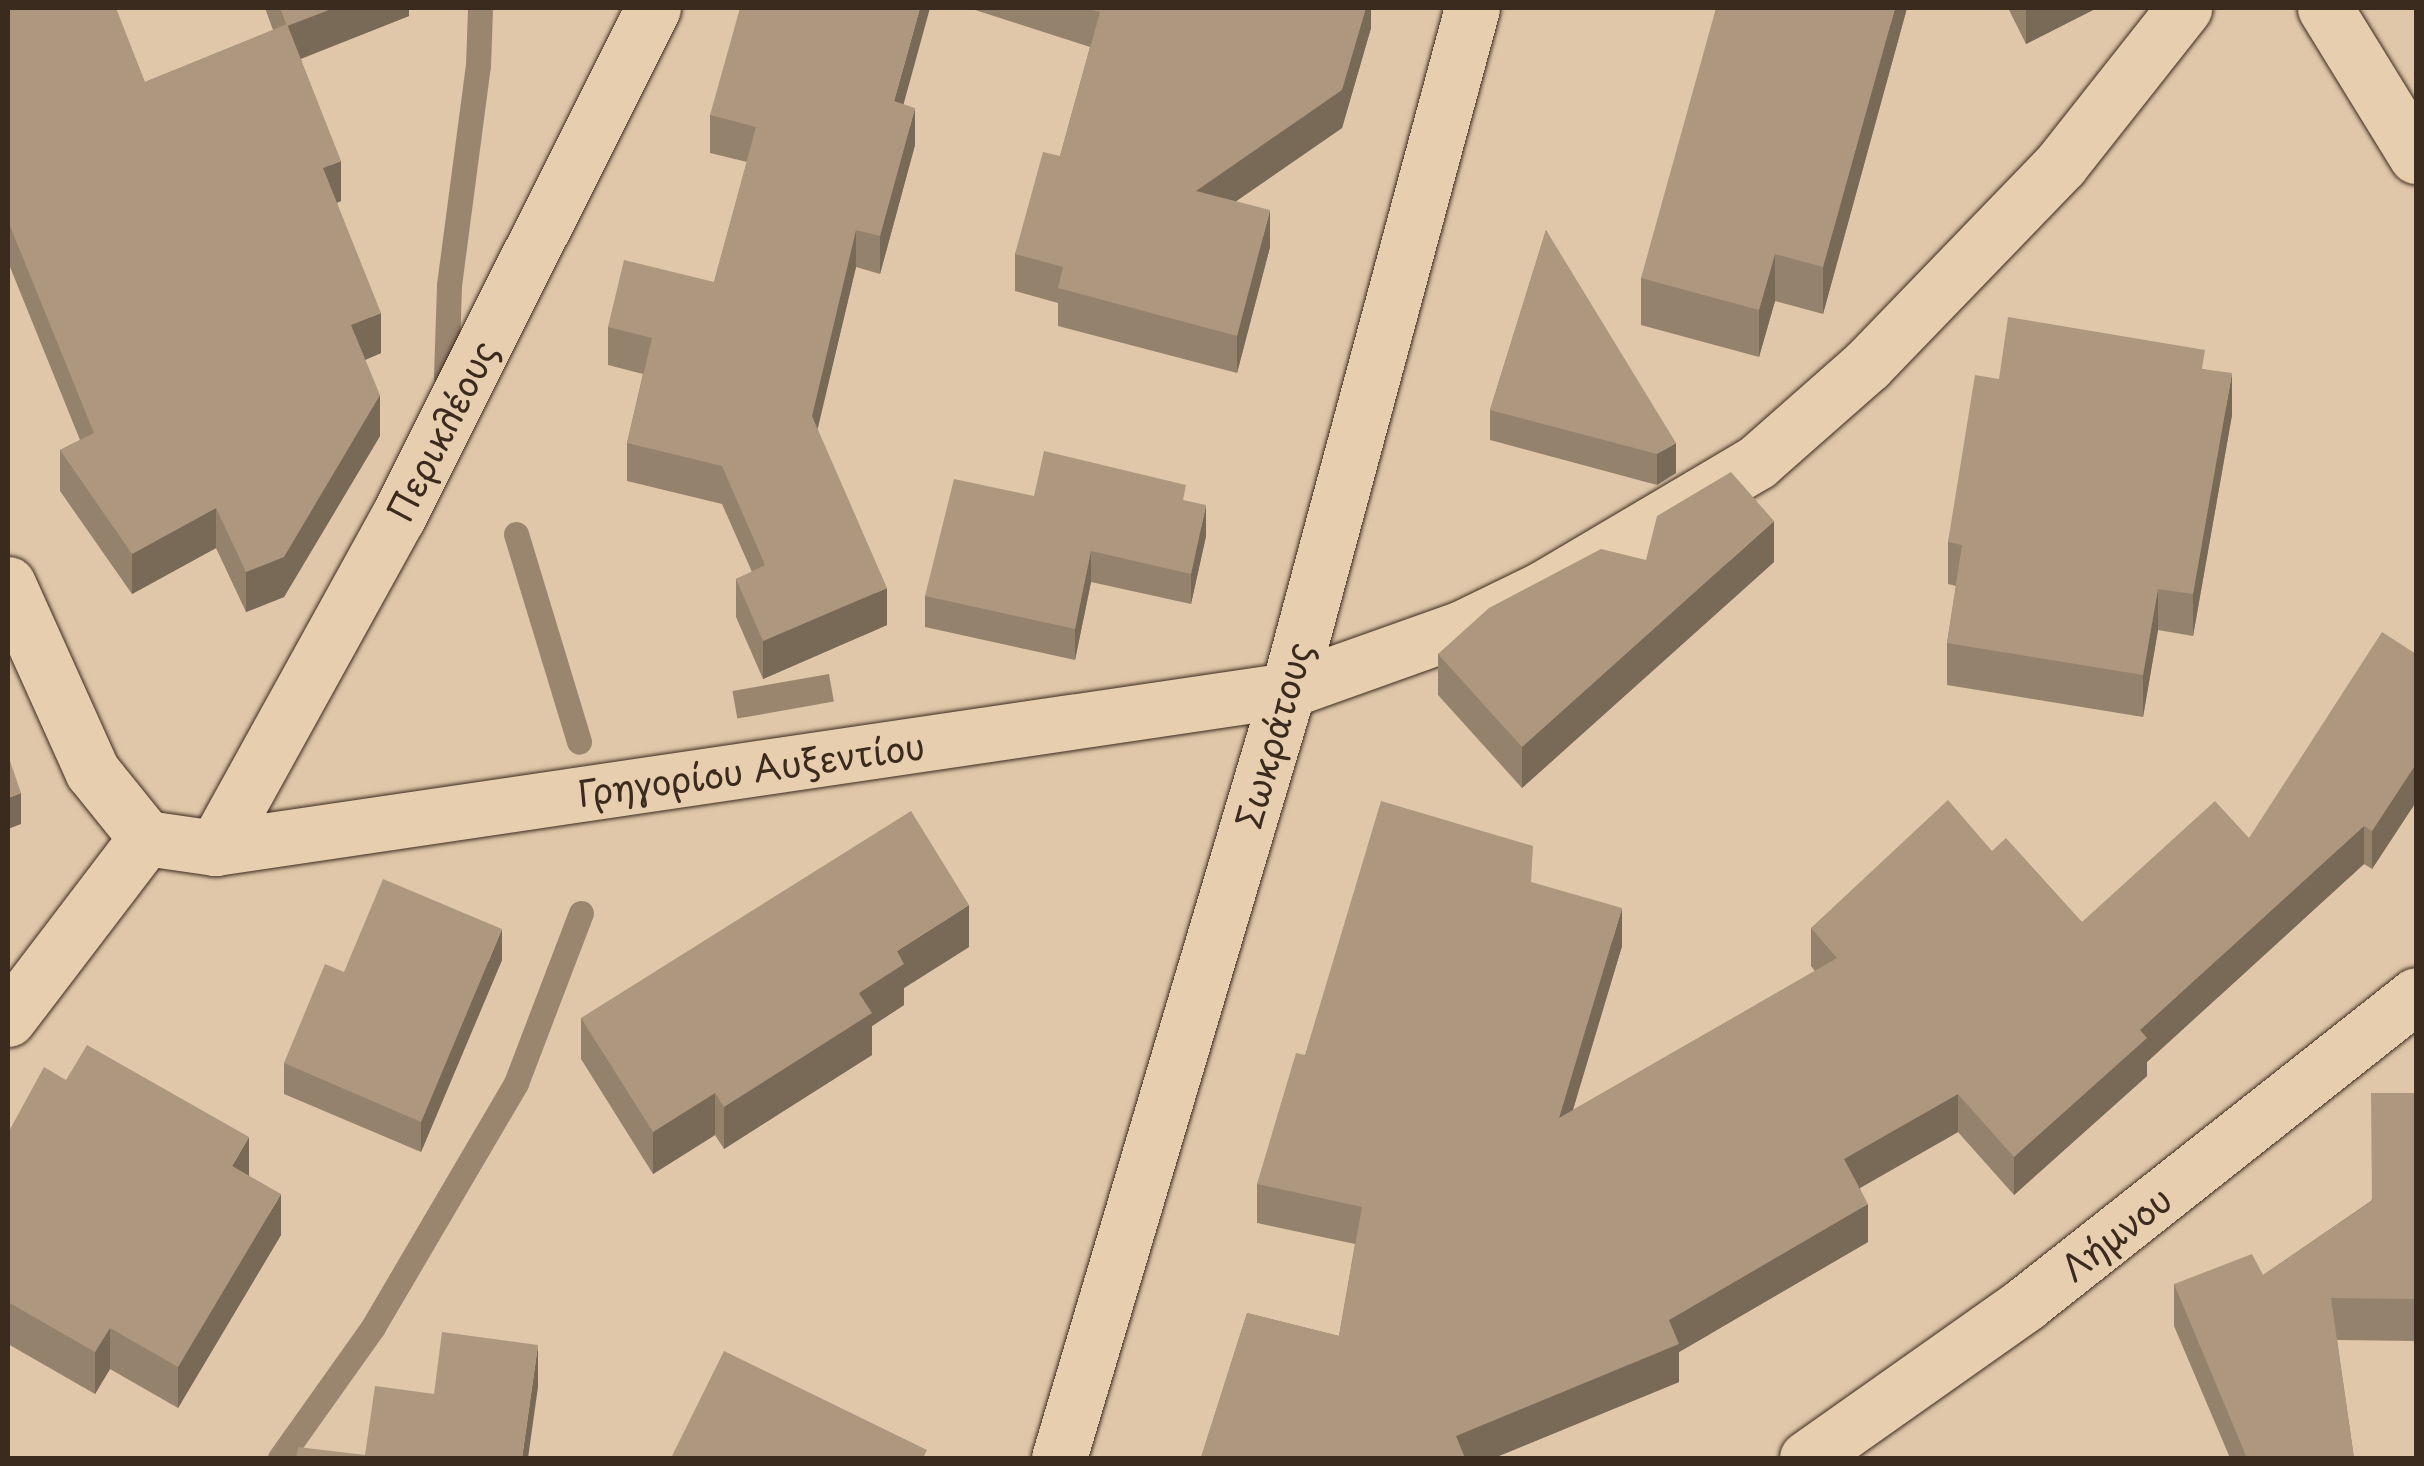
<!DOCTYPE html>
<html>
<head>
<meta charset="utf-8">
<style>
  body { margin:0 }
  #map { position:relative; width:2424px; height:1466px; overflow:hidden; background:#e0c7a9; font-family:"Playpen Sans",sans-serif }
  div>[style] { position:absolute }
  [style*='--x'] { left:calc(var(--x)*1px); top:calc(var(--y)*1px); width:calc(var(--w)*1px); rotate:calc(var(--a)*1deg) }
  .water>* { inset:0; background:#9a856f; transform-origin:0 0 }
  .stream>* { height:25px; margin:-12.5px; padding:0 12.5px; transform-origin:12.5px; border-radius:12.5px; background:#9a856f }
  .roads { filter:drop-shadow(0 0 2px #3b2a1e) drop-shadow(0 0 2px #3b2a1e) }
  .street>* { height:55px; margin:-27.5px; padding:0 27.5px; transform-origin:27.5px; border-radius:27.5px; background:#e7ceaf }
  .secondary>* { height:55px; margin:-27.5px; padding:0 27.5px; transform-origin:27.5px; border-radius:27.5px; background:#e7ceaf }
  .wall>* { inset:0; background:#95826c }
  .shaded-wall>* { inset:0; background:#796a58 }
  .building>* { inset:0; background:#ad977e }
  span { translate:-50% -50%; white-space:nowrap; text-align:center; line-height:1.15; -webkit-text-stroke:8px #e7ceaf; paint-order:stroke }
  .street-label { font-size:35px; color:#3b2a1e }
  .frame { position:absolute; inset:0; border:10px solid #3b2a1e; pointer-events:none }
</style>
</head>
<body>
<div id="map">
  <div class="water">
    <i style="left:829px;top:674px;width:28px;height:98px;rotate:80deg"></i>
  </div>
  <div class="stream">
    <i style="--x:446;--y:376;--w:91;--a:-88.1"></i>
    <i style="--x:449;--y:285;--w:221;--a:-82.5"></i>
    <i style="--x:478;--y:66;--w:58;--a:-88"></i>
    <i style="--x:516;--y:534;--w:217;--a:73.1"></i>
    <i style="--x:280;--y:1458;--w:161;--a:-54.6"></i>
    <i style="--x:373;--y:1327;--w:283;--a:-59.6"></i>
    <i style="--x:516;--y:1083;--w:182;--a:-69.1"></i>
  </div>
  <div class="roads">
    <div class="street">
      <i style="--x:8;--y:584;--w:205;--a:65.8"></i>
      <i style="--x:92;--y:771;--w:86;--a:51.1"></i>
      <i style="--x:146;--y:838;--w:70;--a:8.2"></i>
      <i style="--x:215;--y:848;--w:1085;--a:-8.38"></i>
      <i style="--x:1288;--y:690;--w:185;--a:-19.6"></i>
      <i style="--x:1462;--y:628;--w:91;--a:-26"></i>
      <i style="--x:1544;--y:588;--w:247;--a:-30.6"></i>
      <i style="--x:1757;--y:462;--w:147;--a:-41.4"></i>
      <i style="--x:1867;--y:365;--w:279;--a:-46"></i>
      <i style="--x:2061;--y:164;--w:199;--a:-51.7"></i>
      <i style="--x:215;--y:848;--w:378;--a:-61.1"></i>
      <i style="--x:398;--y:517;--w:569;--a:-63.39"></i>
      <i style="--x:8;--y:1019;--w:228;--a:-52.7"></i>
      <i style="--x:1059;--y:1458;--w:801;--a:-73.4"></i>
      <i style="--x:1288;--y:690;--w:706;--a:-74.9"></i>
      <i style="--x:1807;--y:1458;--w:267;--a:-35.2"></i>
      <i style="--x:2025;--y:1304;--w:498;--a:-38.3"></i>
    </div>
    <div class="secondary">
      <i style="--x:2325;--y:8;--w:174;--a:58.4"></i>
    </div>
  </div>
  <div class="wall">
    <i style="clip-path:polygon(8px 8px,145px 82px,273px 30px,265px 8px,409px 8px,409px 16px,301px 59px,341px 201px,337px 203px,381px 353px,365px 360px,380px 436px,284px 597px,246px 612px,216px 548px,132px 594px,60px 491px,60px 450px,80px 440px,8px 262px)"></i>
    <i style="clip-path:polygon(969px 8px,1371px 8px,1371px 28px,1342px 128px,1236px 201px,1270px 247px,1237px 373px,1058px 326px,1058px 303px,1015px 291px,1015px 254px,1060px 156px,1090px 47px)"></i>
    <i style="clip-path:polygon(1907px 8px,1823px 314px,1775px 301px,1759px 357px,1641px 325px,1641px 278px)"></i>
    <i style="clip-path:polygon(2008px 8px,2097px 8px,2026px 44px)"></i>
    <i style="clip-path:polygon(903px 104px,915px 145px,880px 274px,856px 267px,817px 429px,887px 625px,763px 679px,736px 617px,736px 579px,752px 572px,722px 504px,627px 481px,627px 443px,643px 374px,608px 365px,608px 327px,714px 282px,747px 162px,710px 153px,710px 115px)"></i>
    <i style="clip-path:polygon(1546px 230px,1676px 473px,1657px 485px,1490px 440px,1490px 410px)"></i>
    <i style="clip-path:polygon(2205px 369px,2232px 415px,2193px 636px,2158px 630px,2143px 717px,1947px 685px,1947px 643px,1956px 586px,1948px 584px,1948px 542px,1999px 379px)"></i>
    <i style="clip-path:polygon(1034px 496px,1186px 501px,1206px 536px,1191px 604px,1091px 582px,1075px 660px,925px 627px,925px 596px)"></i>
    <i style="clip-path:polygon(1646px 560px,1774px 562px,1522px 788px,1438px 695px,1438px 654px)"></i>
    <i style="clip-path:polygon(2416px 654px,2416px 802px,2372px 869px,2364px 864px,2147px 1062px,2147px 1076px,2014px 1195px,1958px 1132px,1860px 1188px,1868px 1242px,1679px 1352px,1679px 1382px,1494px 1458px,1201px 1458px,1247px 1313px,1339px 1336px,1355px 1244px,1257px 1223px,1257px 1184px,1533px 883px,1622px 946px,1573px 1110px,1815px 971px,1811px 966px,1811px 928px,1992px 851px,2082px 922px,2249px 838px)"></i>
    <i style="clip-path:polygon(969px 947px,904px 988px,904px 1005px,872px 1026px,872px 1055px,724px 1149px,715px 1135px,653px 1174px,581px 1059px,581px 1018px)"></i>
    <i style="clip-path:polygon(502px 960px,421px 1152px,284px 1094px,284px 1063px,344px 972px)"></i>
    <i style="clip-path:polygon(2416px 1066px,2416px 1341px,2337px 1340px,2354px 1458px,2230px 1458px,2174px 1326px,2174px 1284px,2263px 1275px,2371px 1201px,2416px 1093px)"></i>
    <i style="clip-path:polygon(66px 1080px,249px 1175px,281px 1235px,178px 1408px,110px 1369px,95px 1394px,8px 1344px,8px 1133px)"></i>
  </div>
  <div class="shaded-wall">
    <i style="clip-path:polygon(334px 8px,409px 8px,409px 16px,287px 64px,287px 26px)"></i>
    <i style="clip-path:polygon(920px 8px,930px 8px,894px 139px,894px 101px)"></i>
    <i style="clip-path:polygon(1366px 8px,1371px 8px,1371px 28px,1342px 128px,1196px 229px,1196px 191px)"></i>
    <i style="clip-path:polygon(1895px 8px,1907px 8px,1823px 314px,1823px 267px)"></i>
    <i style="clip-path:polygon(2026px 8px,2097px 8px,2026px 44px)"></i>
    <i style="clip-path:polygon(915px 108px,915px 145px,880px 274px,880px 236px)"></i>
    <i style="clip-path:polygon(341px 161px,341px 201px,323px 208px,323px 168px)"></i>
    <i style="clip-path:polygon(1270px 210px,1270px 247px,1237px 373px,1237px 336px)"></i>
    <i style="clip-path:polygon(856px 230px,856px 267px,812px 453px,812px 416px)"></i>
    <i style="clip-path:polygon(1775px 254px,1775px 301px,1759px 357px,1759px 310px)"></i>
    <i style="clip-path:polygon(381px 313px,381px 353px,351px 366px,351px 325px)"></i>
    <i style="clip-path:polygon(2232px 373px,2232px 415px,2193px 636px,2193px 594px)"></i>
    <i style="clip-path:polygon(380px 395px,380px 436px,284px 597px,246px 612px,246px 572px)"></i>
    <i style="clip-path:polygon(1676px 443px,1676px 473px,1657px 485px,1657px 454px)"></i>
    <i style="clip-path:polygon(1206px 505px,1206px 536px,1191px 604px,1191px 574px)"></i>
    <i style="clip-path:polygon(216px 508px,216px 548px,132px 594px,132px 554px)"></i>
    <i style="clip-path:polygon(1774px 521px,1774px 562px,1522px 788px,1522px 747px)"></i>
    <i style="clip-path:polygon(1091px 551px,1091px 582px,1075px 660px,1075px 629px)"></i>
    <i style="clip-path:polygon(887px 588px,887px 625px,763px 679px,763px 641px)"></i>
    <i style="clip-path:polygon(2158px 589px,2158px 630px,2143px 717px,2143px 675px)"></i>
    <i style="clip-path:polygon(2416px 764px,2416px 802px,2372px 869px,2372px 831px)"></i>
    <i style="clip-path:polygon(21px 793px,21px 824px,8px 829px,8px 798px)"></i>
    <i style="clip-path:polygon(2364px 826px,2364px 864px,2147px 1062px,2147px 1076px,2014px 1195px,2014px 1157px,2140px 1030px)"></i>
    <i style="clip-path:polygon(969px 905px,969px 947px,904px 988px,904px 1005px,872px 1026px,872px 1055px,724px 1149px,724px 1107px,859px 993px,897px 951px)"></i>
    <i style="clip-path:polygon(1622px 908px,1622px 946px,1559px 1156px,1559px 1118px)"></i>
    <i style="clip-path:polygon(502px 929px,502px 960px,421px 1152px,421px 1122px)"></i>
    <i style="clip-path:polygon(715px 1093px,715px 1135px,653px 1174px,653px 1132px)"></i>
    <i style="clip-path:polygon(1958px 1094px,1958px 1132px,1844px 1197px,1844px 1159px)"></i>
    <i style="clip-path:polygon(249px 1137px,249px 1178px,232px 1166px)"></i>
    <i style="clip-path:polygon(281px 1194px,281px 1235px,178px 1408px,178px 1367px)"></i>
    <i style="clip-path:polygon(1868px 1204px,1868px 1242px,1679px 1352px,1679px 1382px,1494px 1458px,1456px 1458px,1456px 1436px,1669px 1320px)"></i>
    <i style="clip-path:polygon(110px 1328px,110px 1369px,95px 1394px,95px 1352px)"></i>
    <i style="clip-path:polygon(538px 1345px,538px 1387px,528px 1458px,522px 1458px)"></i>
  </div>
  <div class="building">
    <i style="clip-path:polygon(8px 8px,116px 8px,145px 82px,287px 24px,341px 161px,323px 168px,381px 313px,351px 325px,380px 395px,284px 557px,246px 572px,216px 508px,132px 554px,60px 450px,94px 433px,8px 221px)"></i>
    <i style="clip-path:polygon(280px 8px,334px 8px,287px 26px)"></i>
    <i style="clip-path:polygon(740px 8px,920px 8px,894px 101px,915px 108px,880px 236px,856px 230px,812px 416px,887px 588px,763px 641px,736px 579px,765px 565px,722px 466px,627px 443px,652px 338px,608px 327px,624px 260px,714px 282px,756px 127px,710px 115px)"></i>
    <i style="clip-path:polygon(1084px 8px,1366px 8px,1342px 90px,1196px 191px,1270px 210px,1237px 336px,1058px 288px,1063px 267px,1015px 254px,1043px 152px,1060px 156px,1100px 12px)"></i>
    <i style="clip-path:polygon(1716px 8px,1895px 8px,1823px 267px,1775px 254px,1759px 310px,1641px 278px)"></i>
    <i style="clip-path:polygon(1546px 230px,1676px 443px,1657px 454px,1490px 410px)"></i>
    <i style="clip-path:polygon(2008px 317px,2205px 350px,2202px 369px,2232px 373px,2193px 594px,2158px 589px,2143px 675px,1947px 643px,1962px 545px,1948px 542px,1975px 375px,1999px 379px)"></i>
    <i style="clip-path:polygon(1044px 451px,1186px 485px,1183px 500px,1206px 505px,1191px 574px,1091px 551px,1075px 629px,925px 596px,954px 479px,1034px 496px)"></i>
    <i style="clip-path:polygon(1731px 472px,1774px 521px,1522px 747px,1438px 654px,1489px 608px,1601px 549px,1646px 560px,1657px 516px)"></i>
    <i style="clip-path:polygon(2382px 632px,2416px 654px,2416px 764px,2372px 831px,2364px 826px,2140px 1030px,2147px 1038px,2014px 1157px,1958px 1094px,1844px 1159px,1868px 1204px,1669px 1320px,1679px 1344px,1456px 1436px,1465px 1458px,1201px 1457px,1247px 1313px,1339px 1336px,1362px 1207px,1257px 1184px,1296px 1053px,1305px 1055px,1381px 801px,1533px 846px,1531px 882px,1622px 908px,1559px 1118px,1837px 958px,1811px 928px,1948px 800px,1992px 851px,2006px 838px,2082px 922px,2215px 801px,2249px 838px)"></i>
    <i style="clip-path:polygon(8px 755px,21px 793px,8px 798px)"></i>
    <i style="clip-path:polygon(911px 811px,969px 905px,897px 951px,904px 964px,859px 993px,872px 1013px,724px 1107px,715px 1093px,653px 1132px,581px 1018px)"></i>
    <i style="clip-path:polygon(383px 879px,502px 929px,421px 1122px,284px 1063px,325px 964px,344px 972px)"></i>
    <i style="clip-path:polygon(87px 1045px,249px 1137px,232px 1166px,281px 1194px,178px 1367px,110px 1328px,95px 1352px,8px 1302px,8px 1133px,44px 1067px,66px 1080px)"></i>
    <i style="clip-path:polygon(2416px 1066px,2416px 1299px,2331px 1298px,2354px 1458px,2247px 1458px,2174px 1284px,2252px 1254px,2263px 1275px,2372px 1201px,2371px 1093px,2416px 1093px)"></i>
    <i style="clip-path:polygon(442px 1332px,538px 1345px,522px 1458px,296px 1458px,298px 1447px,365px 1455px,375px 1386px,434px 1394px)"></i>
    <i style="clip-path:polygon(724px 1351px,927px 1450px,923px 1458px,671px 1458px)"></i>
  </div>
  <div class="street-label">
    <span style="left:441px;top:431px;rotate:-63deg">Περικλέους</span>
    <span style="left:1273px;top:735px;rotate:-74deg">Σωκράτους</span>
    <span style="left:751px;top:769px;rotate:-8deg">Γρηγορίου Αυξεντίου</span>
    <span style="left:2116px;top:1233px;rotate:-38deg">Λήμνου</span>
  </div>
  <div class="frame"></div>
</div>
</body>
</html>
